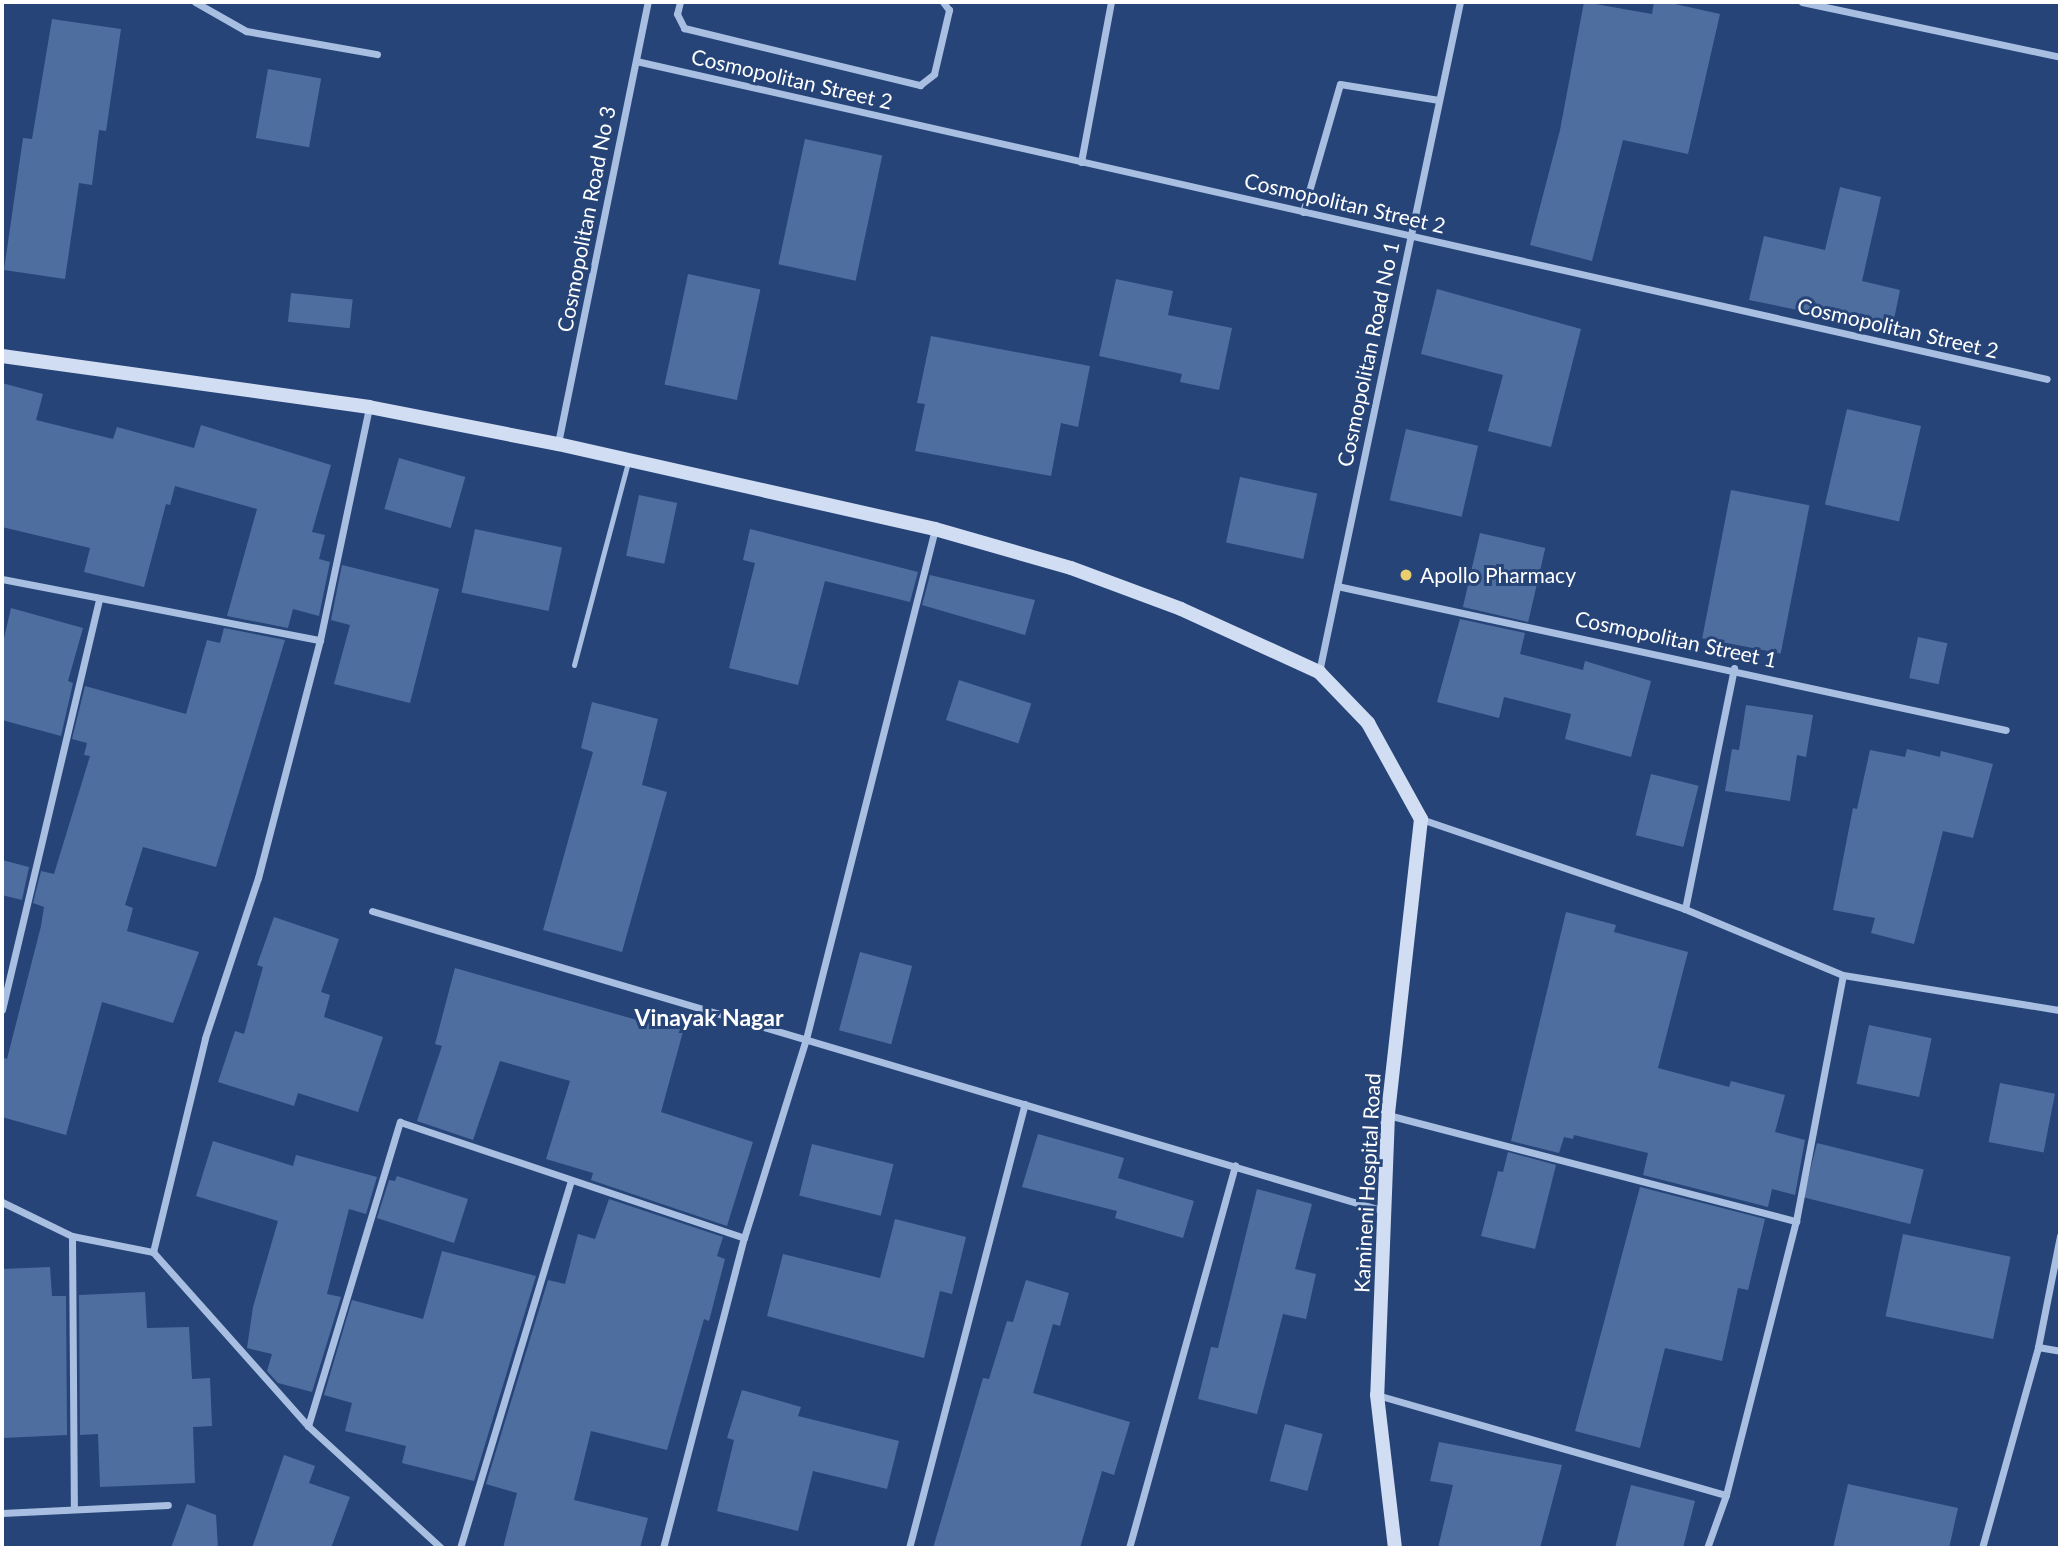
<!DOCTYPE html>
<html>
<head>
<meta charset="utf-8">
<style>
  body { margin:0 }
  #map { position:relative; width:2062px; height:1550px; overflow:hidden; background:#264477; font-family:Lato,sans-serif }
  div>[style] { position:absolute }
  [style*='--x'] { left:calc(var(--x)*1px); top:calc(var(--y)*1px); width:calc(var(--w)*1px); rotate:calc(var(--a)*1deg) }
  .building>* { inset:0; background:#4f6ea0; transform-origin:0 0 }
  .lane>* { height:5px; margin:-2.5px; padding:0 2.5px; transform-origin:2.5px; border-radius:2.5px; background:#a8bfe2 }
  .street>* { height:7px; margin:-3.5px; padding:0 3.5px; transform-origin:3.5px; border-radius:3.5px; background:#a8bfe2 }
  .secondary>* { height:14px; margin:-7px; padding:0 7px; transform-origin:7px; border-radius:7px; background:#d0ddf3 }
  .dots>* { width:19px; height:19px; translate:-50% -50%; box-sizing:border-box; border:4px solid #264477; border-radius:50% }
  span { translate:-50% -50%; white-space:nowrap; text-align:center; line-height:1.15; -webkit-text-stroke:6px #264477; paint-order:stroke }
  .street-label { font-size:21px; color:#fff }
  .poi-label { font-size:21px; color:#fff }
  .left { translate:0 -50%; text-align:left }
  .neighbourhood-label { font-size:23px; color:#fff; font-weight:700 }
  .frame { position:absolute; inset:0; border:4px solid #fff; pointer-events:none }
</style>
</head>
<body>
<div id="map">
  <div class="building">
    <i style="clip-path:polygon(1584px 2px,1652px 14px,1654px 2px,1666px 2px,1720px 14px,1688px 154px,1623px 140px,1592px 261px,1530px 245px,1560px 130px)"></i>
    <i style="clip-path:polygon(52px 19px,121px 29px,106px 131px,99px 130px,92px 185px,79px 183px,65px 279px,4px 270px,23px 138px,32px 139px)"></i>
    <i style="left:268px;top:69px;width:54px;height:70px;rotate:10deg"></i>
    <i style="left:805px;top:139px;width:79px;height:128px;rotate:12deg"></i>
    <i style="clip-path:polygon(1840px 187px,1881px 197px,1862px 281px,1900px 290px,1892px 329px,1749px 300px,1764px 236px,1825px 250px)"></i>
    <i style="left:688px;top:274px;width:74px;height:113px;rotate:12deg"></i>
    <i style="clip-path:polygon(1116px 279px,1173px 291px,1168px 315px,1232px 328px,1219px 390px,1180px 382px,1182px 374px,1099px 356px)"></i>
    <i style="clip-path:polygon(1437px 289px,1581px 329px,1551px 447px,1488px 431px,1503px 375px,1421px 354px)"></i>
    <i style="left:291px;top:293px;width:62px;height:29px;rotate:6deg"></i>
    <i style="clip-path:polygon(931px 336px,1090px 366px,1078px 427px,1061px 423px,1051px 476px,915px 451px,925px 404px,917px 403px)"></i>
    <i style="clip-path:polygon(2px 383px,43px 394px,36px 420px,113px 439px,117px 427px,194px 448px,201px 425px,331px 465px,312px 532px,325px 535px,319px 559px,330px 562px,319px 616px,293px 609px,288px 628px,227px 616px,257px 509px,175px 486px,170px 505px,166px 504px,144px 587px,84px 572px,90px 548px,2px 527px)"></i>
    <i style="left:1847px;top:409px;width:76px;height:98px;rotate:13deg"></i>
    <i style="left:1406px;top:429px;width:74px;height:73px;rotate:13deg"></i>
    <i style="left:399px;top:458px;width:69px;height:53px;rotate:16deg"></i>
    <i style="left:1240px;top:477px;width:79px;height:67px;rotate:12deg"></i>
    <i style="left:1731px;top:490px;width:80px;height:151px;rotate:11deg"></i>
    <i style="left:639px;top:495px;width:39px;height:62px;rotate:12deg"></i>
    <i style="left:475px;top:529px;width:89px;height:65px;rotate:12deg"></i>
    <i style="clip-path:polygon(750px 529px,918px 572px,910px 602px,825px 581px,798px 685px,729px 668px,755px 563px,743px 560px)"></i>
    <i style="left:1480px;top:533px;width:67px;height:76px;rotate:13deg"></i>
    <i style="clip-path:polygon(342px 565px,439px 589px,410px 703px,334px 684px,350px 625px,331px 620px)"></i>
    <i style="clip-path:polygon(930px 575px,1035px 600px,1025px 635px,922px 605px)"></i>
    <i style="clip-path:polygon(11px 608px,83px 628px,68px 681px,73px 683px,61px 736px,2px 720px,2px 647px)"></i>
    <i style="clip-path:polygon(1460px 619px,1525px 633px,1520px 654px,1583px 670px,1585px 661px,1651px 681px,1631px 757px,1565px 739px,1571px 714px,1504px 697px,1499px 718px,1437px 702px)"></i>
    <i style="clip-path:polygon(224px 628px,285px 640px,216px 867px,143px 847px,125px 905px,133px 908px,127px 931px,199px 952px,173px 1023px,102px 1002px,66px 1135px,2px 1117px,2px 1057px,7px 1059px,41px 926px,44px 907px,33px 903px,41px 871px,54px 874px,90px 756px,84px 755px,87px 743px,72px 739px,85px 686px,186px 714px,207px 640px,220px 643px)"></i>
    <i style="left:1918px;top:637px;width:30px;height:42px;rotate:12deg"></i>
    <i style="left:959px;top:680px;width:76px;height:42px;rotate:18deg"></i>
    <i style="clip-path:polygon(592px 702px,658px 719px,642px 785px,667px 792px,622px 952px,543px 930px,593px 752px,581px 748px)"></i>
    <i style="clip-path:polygon(1746px 705px,1813px 715px,1806px 757px,1797px 755px,1790px 801px,1725px 791px,1732px 749px,1739px 750px)"></i>
    <i style="clip-path:polygon(1907px 749px,1940px 757px,1941px 751px,1993px 764px,1973px 838px,1943px 831px,1914px 944px,1871px 933px,1875px 918px,1833px 910px,1853px 808px,1857px 809px,1870px 750px,1905px 757px)"></i>
    <i style="left:1651px;top:774px;width:49px;height:63px;rotate:14deg"></i>
    <i style="clip-path:polygon(2px 860px,29px 867px,22px 900px,2px 895px)"></i>
    <i style="clip-path:polygon(1566px 912px,1616px 925px,1614px 932px,1688px 952px,1658px 1068px,1729px 1087px,1731px 1081px,1785px 1095px,1775px 1132px,1805px 1140px,1795px 1195px,1772px 1189px,1768px 1207px,1643px 1175px,1648px 1153px,1574px 1135px,1573px 1139px,1564px 1137px,1559px 1153px,1511px 1141px)"></i>
    <i style="clip-path:polygon(274px 917px,339px 939px,321px 992px,330px 995px,324px 1017px,383px 1037px,358px 1112px,298px 1093px,294px 1106px,218px 1082px,235px 1031px,244px 1034px,263px 967px,257px 965px)"></i>
    <i style="left:860px;top:952px;width:54px;height:81px;rotate:15deg"></i>
    <i style="clip-path:polygon(455px 968px,651px 1024px,652px 1019px,684px 1028px,661px 1112px,753px 1142px,727px 1226px,591px 1180px,593px 1173px,546px 1159px,570px 1081px,500px 1061px,473px 1140px,417px 1121px,442px 1046px,435px 1044px)"></i>
    <i style="left:1869px;top:1025px;width:64px;height:60px;rotate:12deg"></i>
    <i style="left:2000px;top:1083px;width:56px;height:60px;rotate:11deg"></i>
    <i style="clip-path:polygon(1038px 1134px,1124px 1158px,1118px 1178px,1194px 1201px,1183px 1238px,1115px 1218px,1117px 1211px,1022px 1187px)"></i>
    <i style="clip-path:polygon(213px 1141px,293px 1166px,296px 1155px,377px 1177px,366px 1214px,349px 1209px,327px 1294px,341px 1297px,312px 1392px,278px 1383px,267px 1371px,272px 1354px,247px 1348px,253px 1307px,278px 1221px,196px 1196px)"></i>
    <i style="left:1817px;top:1143px;width:110px;height:56px;rotate:14deg"></i>
    <i style="left:812px;top:1144px;width:84px;height:53px;rotate:14deg"></i>
    <i style="clip-path:polygon(1508px 1152px,1556px 1165px,1535px 1249px,1481px 1236px,1498px 1171px,1503px 1172px)"></i>
    <i style="clip-path:polygon(397px 1176px,468px 1199px,454px 1243px,377px 1218px,389px 1180px,395px 1181px)"></i>
    <i style="clip-path:polygon(1640px 1187px,1765px 1219px,1748px 1290px,1738px 1288px,1722px 1361px,1665px 1348px,1640px 1448px,1575px 1431px)"></i>
    <i style="clip-path:polygon(1257px 1189px,1312px 1204px,1295px 1269px,1316px 1274px,1306px 1319px,1283px 1314px,1257px 1414px,1198px 1399px,1211px 1347px,1218px 1348px)"></i>
    <i style="clip-path:polygon(609px 1199px,723px 1237px,717px 1256px,725px 1259px,709px 1321px,704px 1319px,667px 1450px,591px 1431px,574px 1500px,648px 1518px,640px 1548px,503px 1548px,517px 1493px,486px 1484px,548px 1280px,565px 1284px,578px 1234px,595px 1239px)"></i>
    <i style="clip-path:polygon(895px 1219px,966px 1237px,952px 1294px,940px 1291px,924px 1358px,767px 1316px,783px 1254px,880px 1278px)"></i>
    <i style="left:1903px;top:1234px;width:110px;height:84px;rotate:12deg"></i>
    <i style="clip-path:polygon(442px 1251px,536px 1276px,474px 1481px,402px 1463px,406px 1446px,345px 1431px,352px 1403px,324px 1395px,352px 1300px,423px 1319px)"></i>
    <i style="clip-path:polygon(50px 1267px,52px 1296px,66px 1296px,67px 1435px,2px 1438px,2px 1269px)"></i>
    <i style="clip-path:polygon(1026px 1280px,1069px 1293px,1060px 1326px,1053px 1324px,1033px 1393px,1130px 1422px,1114px 1475px,1102px 1471px,1080px 1548px,933px 1548px,983px 1378px,989px 1379px,1007px 1321px,1013px 1322px)"></i>
    <i style="clip-path:polygon(145px 1292px,147px 1328px,189px 1327px,192px 1379px,210px 1378px,212px 1426px,193px 1427px,195px 1483px,100px 1487px,98px 1434px,80px 1435px,79px 1295px)"></i>
    <i style="clip-path:polygon(742px 1390px,801px 1407px,798px 1416px,899px 1441px,887px 1489px,813px 1471px,798px 1531px,717px 1511px,734px 1440px,727px 1438px)"></i>
    <i style="left:1285px;top:1424px;width:39px;height:59px;rotate:15deg"></i>
    <i style="clip-path:polygon(1439px 1442px,1562px 1465px,1540px 1548px,1438px 1548px,1453px 1485px,1430px 1481px)"></i>
    <i style="clip-path:polygon(284px 1455px,315px 1466px,309px 1483px,350px 1497px,331px 1548px,252px 1548px)"></i>
    <i style="clip-path:polygon(1848px 1484px,1958px 1508px,1949px 1548px,1833px 1548px)"></i>
    <i style="clip-path:polygon(1631px 1485px,1695px 1501px,1683px 1548px,1615px 1548px)"></i>
    <i style="clip-path:polygon(187px 1504px,216px 1515px,218px 1548px,171px 1548px)"></i>
  </div>
  <div class="lane">
    <i style="--x:2060;--y:643;--w:34;--a:90"></i>
    <i style="--x:574;--y:665;--w:210;--a:-75.1"></i>
  </div>
  <div class="street">
    <i style="--x:195;--y:2;--w:59;--a:29.6"></i>
    <i style="--x:246;--y:31;--w:133;--a:10"></i>
    <i style="--x:680;--y:2;--w:12;--a:104"></i>
    <i style="--x:677;--y:14;--w:16;--a:63"></i>
    <i style="--x:684;--y:28;--w:243;--a:13.6"></i>
    <i style="--x:920;--y:85;--w:18;--a:-38"></i>
    <i style="--x:934;--y:74;--w:66;--a:-76.8"></i>
    <i style="--x:949;--y:10;--w:10;--a:-127"></i>
    <i style="--x:1802;--y:2;--w:264;--a:12"></i>
    <i style="--x:636;--y:61;--w:1446;--a:12.7"></i>
    <i style="--x:1081;--y:162;--w:163;--a:-79.4"></i>
    <i style="--x:1303;--y:212;--w:133;--a:-73.9"></i>
    <i style="--x:1340;--y:84;--w:100;--a:9.2"></i>
    <i style="--x:558;--y:443;--w:450;--a:-78.5"></i>
    <i style="--x:2;--y:579;--w:324;--a:10.9"></i>
    <i style="--x:1337;--y:586;--w:684;--a:12.15"></i>
    <i style="--x:1319;--y:672;--w:685;--a:-78.12"></i>
    <i style="--x:1421;--y:819;--w:279;--a:18.8"></i>
    <i style="--x:1685;--y:909;--w:171;--a:22.7"></i>
    <i style="--x:1843;--y:975;--w:220;--a:9.2"></i>
    <i style="--x:1685;--y:909;--w:246;--a:-78.5"></i>
    <i style="--x:372;--y:911;--w:1056;--a:16.51"></i>
    <i style="--x:2;--y:1010;--w:421;--a:-76.7"></i>
    <i style="--x:1388;--y:1115;--w:422;--a:14.6"></i>
    <i style="--x:2;--y:1202;--w:78;--a:25.9"></i>
    <i style="--x:72;--y:1236;--w:83;--a:11.2"></i>
    <i style="--x:153;--y:1252;--w:233;--a:48.3"></i>
    <i style="--x:308;--y:1426;--w:180;--a:42.5"></i>
    <i style="--x:72;--y:1236;--w:272;--a:89.6"></i>
    <i style="--x:153;--y:1252;--w:220;--a:-76.3"></i>
    <i style="--x:205;--y:1038;--w:169;--a:-71.7"></i>
    <i style="--x:258;--y:878;--w:246;--a:-75.4"></i>
    <i style="--x:320;--y:640;--w:238;--a:-78.1"></i>
    <i style="--x:2038;--y:1347;--w:22;--a:10"></i>
    <i style="--x:1377;--y:1395;--w:363;--a:16"></i>
    <i style="--x:1726;--y:1495;--w:56;--a:109.7"></i>
    <i style="--x:308;--y:1426;--w:318;--a:-73.2"></i>
    <i style="--x:400;--y:1122;--w:363;--a:18.6"></i>
    <i style="--x:1726;--y:1495;--w:283;--a:-75.7"></i>
    <i style="--x:1796;--y:1221;--w:250;--a:-79.2"></i>
    <i style="--x:2;--y:1513;--w:166;--a:-2.8"></i>
    <i style="--x:460;--y:1548;--w:383;--a:-73.2"></i>
    <i style="--x:663;--y:1548;--w:320;--a:-75.4"></i>
    <i style="--x:744;--y:1238;--w:208;--a:-72.7"></i>
    <i style="--x:806;--y:1039;--w:526;--a:-75.81"></i>
    <i style="--x:909;--y:1548;--w:459;--a:-75.4"></i>
    <i style="--x:1129;--y:1548;--w:397;--a:-74.5"></i>
    <i style="--x:1982;--y:1548;--w:209;--a:-74.4"></i>
    <i style="--x:2038;--y:1347;--w:113;--a:-78.8"></i>
  </div>
  <div class="secondary">
    <i style="--x:2;--y:356;--w:371;--a:7.9"></i>
    <i style="--x:369;--y:407;--w:193;--a:11.1"></i>
    <i style="--x:558;--y:444;--w:386;--a:12.7"></i>
    <i style="--x:935;--y:529;--w:141;--a:16"></i>
    <i style="--x:1071;--y:568;--w:117;--a:20.4"></i>
    <i style="--x:1181;--y:609;--w:152;--a:24.5"></i>
    <i style="--x:1319;--y:672;--w:71;--a:46.1"></i>
    <i style="--x:1368;--y:723;--w:110;--a:61.1"></i>
    <i style="--x:1421;--y:819;--w:298;--a:96.4"></i>
    <i style="--x:1388;--y:1115;--w:280;--a:92.2"></i>
    <i style="--x:1377;--y:1395;--w:154;--a:83.3"></i>
  </div>
  <div class="dots">
    <i style="left:1406px;top:575px;background:#eace6e"></i>
  </div>
  <div class="street-label">
    <span style="left:792px;top:79px;rotate:13deg">Cosmopolitan Street 2</span>
    <span style="left:1345px;top:203px;rotate:13deg">Cosmopolitan Street 2</span>
    <span style="left:586px;top:219px;rotate:-79deg">Cosmopolitan Road No 3</span>
    <span style="left:1898px;top:328px;rotate:13deg">Cosmopolitan Street 2</span>
    <span style="left:1368px;top:354px;rotate:-78deg">Cosmopolitan Road No 1</span>
    <span style="left:1676px;top:639px;rotate:12deg">Cosmopolitan Street 1</span>
    <span style="left:1367px;top:1183px;rotate:-87deg">Kamineni Hospital Road</span>
  </div>
  <div class="poi-label">
    <span class="left" style="left:1420px;top:575px">Apollo Pharmacy</span>
  </div>
  <div class="neighbourhood-label">
    <span style="left:709px;top:1017px">Vinayak Nagar</span>
  </div>
  <div class="frame"></div>
</div>
</body>
</html>
